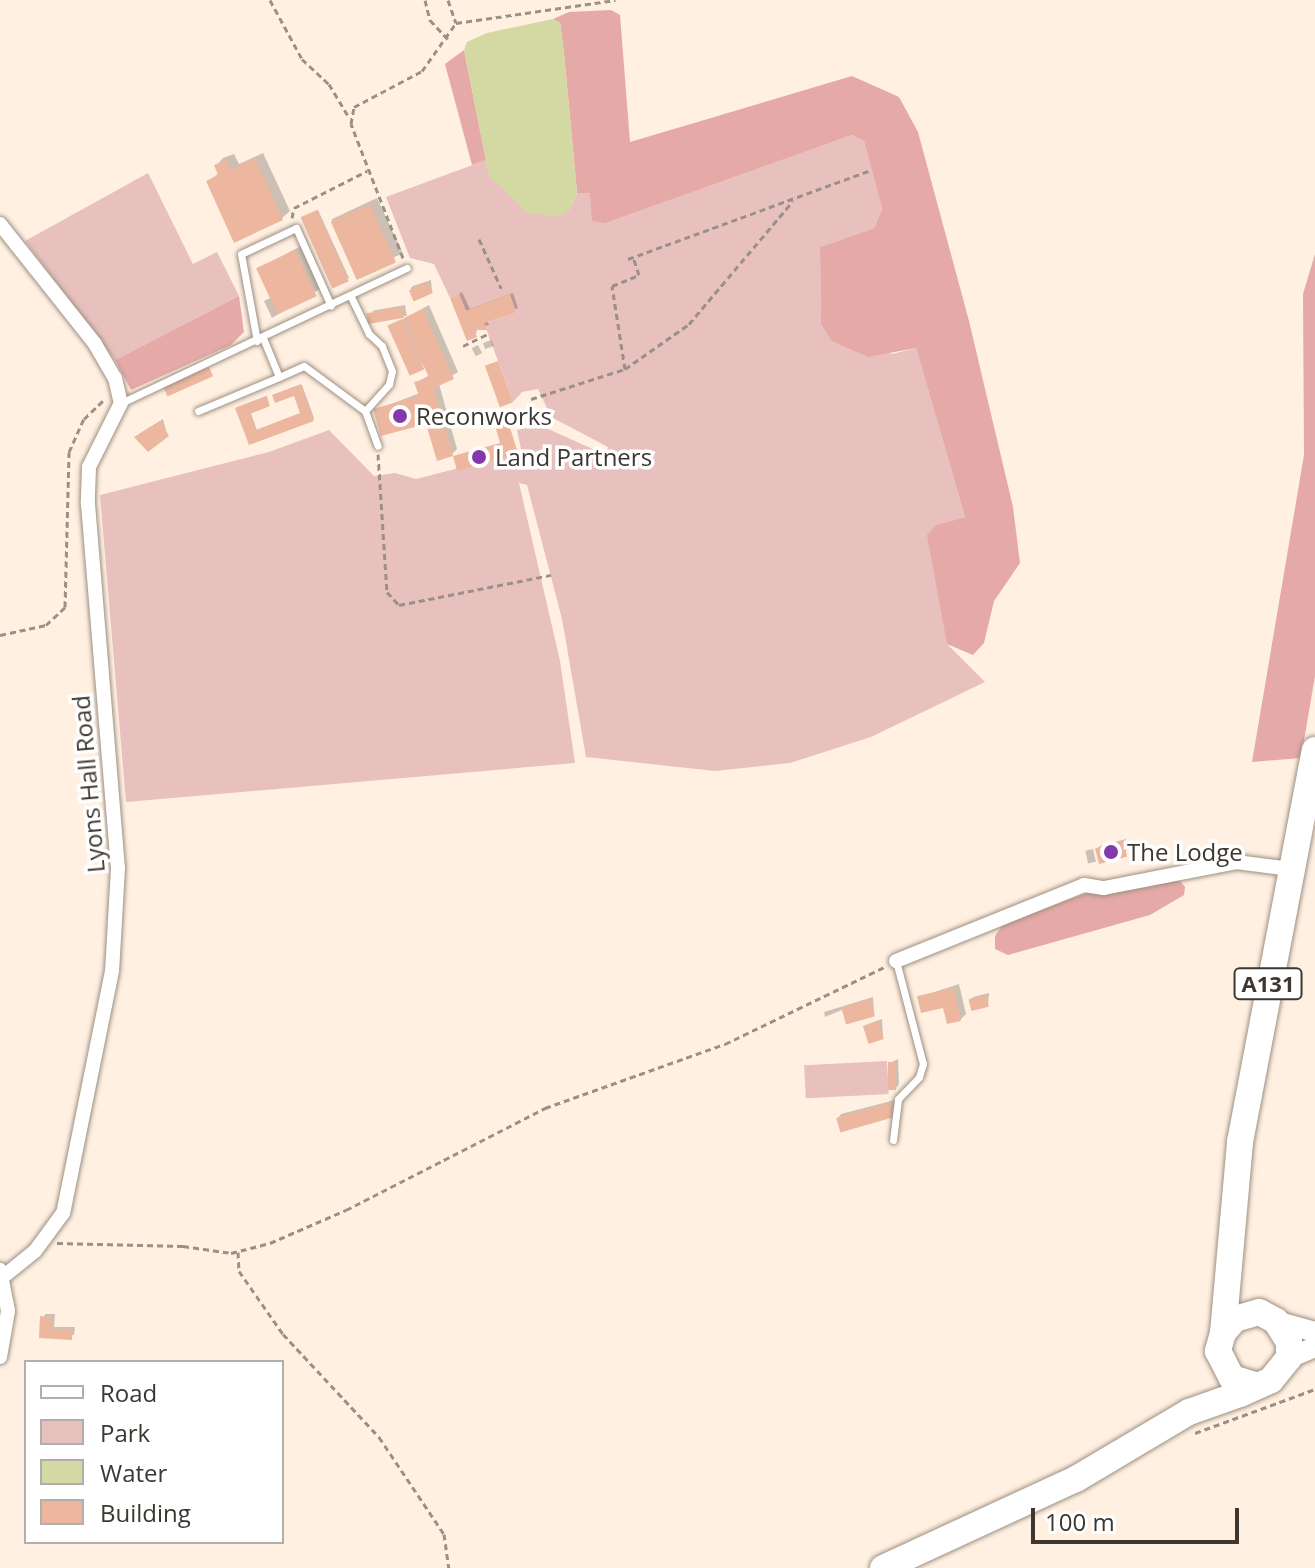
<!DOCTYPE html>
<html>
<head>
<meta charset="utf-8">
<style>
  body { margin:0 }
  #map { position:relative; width:1315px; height:1568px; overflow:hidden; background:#fff0e1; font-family:"Open Sans",sans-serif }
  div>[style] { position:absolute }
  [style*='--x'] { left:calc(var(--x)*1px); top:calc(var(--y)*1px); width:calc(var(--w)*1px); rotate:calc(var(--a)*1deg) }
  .green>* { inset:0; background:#e8c0be; transform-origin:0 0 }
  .forest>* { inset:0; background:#e5a9a7 }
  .water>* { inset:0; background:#d4d9a4 }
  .shadow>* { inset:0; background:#0003; transform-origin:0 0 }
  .building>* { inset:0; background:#edb79f; transform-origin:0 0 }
  .path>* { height:3px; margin-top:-1.5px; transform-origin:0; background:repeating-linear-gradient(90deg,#9a9085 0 6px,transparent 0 10px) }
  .roads { filter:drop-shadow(0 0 2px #9c8f82) drop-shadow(0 0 2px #9c8f82) }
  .lane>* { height:7px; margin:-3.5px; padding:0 3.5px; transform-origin:3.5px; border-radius:3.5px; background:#fff }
  .street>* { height:14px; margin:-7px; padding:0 7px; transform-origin:7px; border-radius:7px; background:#fff }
  .secondary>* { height:20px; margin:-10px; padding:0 10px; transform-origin:10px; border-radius:10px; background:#fff }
  .highway>* { height:26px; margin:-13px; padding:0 13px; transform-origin:13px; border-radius:13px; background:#fff }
  .dots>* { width:22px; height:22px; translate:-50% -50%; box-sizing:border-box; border:4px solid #fff; border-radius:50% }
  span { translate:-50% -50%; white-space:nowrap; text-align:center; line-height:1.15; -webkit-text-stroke:7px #fff; paint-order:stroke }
  .shield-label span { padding:2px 6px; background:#fff; border:2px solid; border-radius:6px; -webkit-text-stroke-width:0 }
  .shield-label { font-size:22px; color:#3c3731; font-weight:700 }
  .poi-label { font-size:24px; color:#3c3731 }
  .left { translate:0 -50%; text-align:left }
  .street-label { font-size:24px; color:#3c3731 }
  .legend { position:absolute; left:24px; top:1360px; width:260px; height:184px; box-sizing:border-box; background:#fff; border:2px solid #b1afad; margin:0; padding:10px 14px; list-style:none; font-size:24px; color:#3c3731 }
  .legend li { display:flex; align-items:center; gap:16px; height:40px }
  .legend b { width:40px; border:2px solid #b1afad }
  .scale { position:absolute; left:1031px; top:1508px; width:208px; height:36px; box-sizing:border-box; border:4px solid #3c3731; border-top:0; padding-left:10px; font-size:24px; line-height:28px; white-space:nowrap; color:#3c3731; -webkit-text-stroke:6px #fff; paint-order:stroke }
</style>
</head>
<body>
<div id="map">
  <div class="green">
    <i style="clip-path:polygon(852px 135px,864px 141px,882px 207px,874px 228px,820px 247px,821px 324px,892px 354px,916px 348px,965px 517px,936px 525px,947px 644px,985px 682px,871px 737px,790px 763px,715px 771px,586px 757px,562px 619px,527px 485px,519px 483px,560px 661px,575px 763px,126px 802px,100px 495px,269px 452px,329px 430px,374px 476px,395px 473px,416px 479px,518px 453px,523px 459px,517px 430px,537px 424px,606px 455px,608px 447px,551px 417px,538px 389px,522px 392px,513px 402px,484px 323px,516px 313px,510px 295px,466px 311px,459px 294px,450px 298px,434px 264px,410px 258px,386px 197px,486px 160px,489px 176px,569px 210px,577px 193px,591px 192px,606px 223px)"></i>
    <i style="clip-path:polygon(148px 173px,193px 264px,217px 252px,239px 296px,115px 360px,25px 241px)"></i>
    <i style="left:887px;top:1061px;width:33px;height:83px;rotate:87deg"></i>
  </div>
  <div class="forest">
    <i style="clip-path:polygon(611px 10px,620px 15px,630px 142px,852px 76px,899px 97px,918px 132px,969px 321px,1013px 507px,1020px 563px,994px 601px,984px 643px,973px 655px,947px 644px,927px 535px,936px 525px,965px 517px,916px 348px,868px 357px,832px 341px,821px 324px,820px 247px,874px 228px,882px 208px,864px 141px,852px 135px,606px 223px,592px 221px,590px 193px,577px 193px,564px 53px,560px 23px,553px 19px,569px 12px)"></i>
    <i style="clip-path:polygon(464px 50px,486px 160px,472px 165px,445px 64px)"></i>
    <i style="clip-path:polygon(1315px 254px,1315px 676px,1301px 758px,1252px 762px,1304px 455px,1303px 294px)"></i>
    <i style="clip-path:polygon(239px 296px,244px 332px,231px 345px,131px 390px,115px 360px)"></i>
    <i style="clip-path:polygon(1179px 880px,1185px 887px,1184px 895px,1150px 915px,1008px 955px,995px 949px,995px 936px,1003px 924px,1090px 892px)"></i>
  </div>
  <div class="water">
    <i style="clip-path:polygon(553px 19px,560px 23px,564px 53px,577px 193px,569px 210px,557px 217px,527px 213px,489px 176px,464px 50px,467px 42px,487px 33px)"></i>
  </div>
  <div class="shadow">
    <i style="clip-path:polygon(263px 153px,290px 211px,282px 218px,208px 182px,219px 173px,216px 166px,223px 158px,234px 154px,239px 164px)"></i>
    <i style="left:377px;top:198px;width:61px;height:50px;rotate:65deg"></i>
    <i style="clip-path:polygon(318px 210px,349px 278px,348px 279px,304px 217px)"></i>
    <i style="clip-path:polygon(301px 246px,320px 289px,272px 318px,264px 301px,272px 297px,259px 268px)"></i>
    <i style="clip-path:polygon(431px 280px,432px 291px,410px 289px,413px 286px)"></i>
    <i style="clip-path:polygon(462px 292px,470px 309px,513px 293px,518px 308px,487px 320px,489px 325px,477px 328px,476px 335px,452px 299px)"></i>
    <i style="left:405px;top:305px;width:11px;height:33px;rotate:80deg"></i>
    <i style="clip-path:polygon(429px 305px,458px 372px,439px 384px,457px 449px,452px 454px,428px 421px,375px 410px,420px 393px,417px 382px,430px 375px,394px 324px)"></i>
    <i style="clip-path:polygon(491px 340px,494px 346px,485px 349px,483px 343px)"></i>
    <i style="left:478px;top:345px;width:9px;height:7px;rotate:63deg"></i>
    <i style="clip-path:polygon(302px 385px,314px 418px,250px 442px,238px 407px,267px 396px,269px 404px,250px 411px,257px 430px,302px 413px,295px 394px,276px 394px)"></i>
    <i style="clip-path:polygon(163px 419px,167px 434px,139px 434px)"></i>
    <i style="clip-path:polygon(1126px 839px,1126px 854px,1097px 849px,1100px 846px)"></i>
    <i style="left:1093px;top:849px;width:13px;height:8px;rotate:77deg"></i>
    <i style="clip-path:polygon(959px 984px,966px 1014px,960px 1020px,945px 1005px,919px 997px)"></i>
    <i style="clip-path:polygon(989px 993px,988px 1005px,970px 1000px,973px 997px)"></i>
    <i style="clip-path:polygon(873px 997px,874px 1014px,844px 1009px,825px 1017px,824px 1012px)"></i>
    <i style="clip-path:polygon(882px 1019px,883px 1037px,865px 1027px,868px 1024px)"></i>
    <i style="clip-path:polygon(898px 1059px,899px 1084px,896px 1088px,890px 1063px)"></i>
    <i style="clip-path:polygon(895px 1100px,898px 1111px,838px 1118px,841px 1114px)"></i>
    <i style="clip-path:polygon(45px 1314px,55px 1314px,54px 1327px,75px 1327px,74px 1335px,41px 1337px)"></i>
  </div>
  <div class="building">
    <i style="clip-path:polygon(255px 158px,283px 220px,234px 243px,206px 181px,218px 175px,214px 165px,226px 160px,231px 170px)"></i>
    <i style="left:370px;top:204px;width:64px;height:43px;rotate:66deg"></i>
    <i style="left:317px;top:210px;width:78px;height:18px;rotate:66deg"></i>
    <i style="left:295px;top:250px;width:51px;height:43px;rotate:65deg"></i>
    <i style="left:428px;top:282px;width:12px;height:21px;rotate:66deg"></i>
    <i style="clip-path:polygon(459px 294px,466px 311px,510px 294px,516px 313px,484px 323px,487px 330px,474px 330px,477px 337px,467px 341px,450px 298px)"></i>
    <i style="left:402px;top:307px;width:11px;height:36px;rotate:80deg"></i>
    <i style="clip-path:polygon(423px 309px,454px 379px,434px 388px,453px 456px,500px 443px,494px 422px,507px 418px,518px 453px,457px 471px,453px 456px,437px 461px,426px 424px,381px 436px,373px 409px,419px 396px,414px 382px,429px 378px,404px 318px)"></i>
    <i style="left:402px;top:319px;width:55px;height:16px;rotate:66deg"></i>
    <i style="left:498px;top:361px;width:44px;height:14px;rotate:70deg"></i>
    <i style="left:209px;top:367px;width:10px;height:50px;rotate:66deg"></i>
    <i style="clip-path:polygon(301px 384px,314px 421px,249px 445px,235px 408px,266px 396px,270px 406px,250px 414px,256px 430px,300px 413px,294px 396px,275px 403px,272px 395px)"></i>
    <i style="clip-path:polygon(160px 421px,169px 436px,148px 452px,134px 437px)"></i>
    <i style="left:1123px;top:841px;width:16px;height:29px;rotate:75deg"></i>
    <i style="clip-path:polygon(954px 988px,961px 1021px,947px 1024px,943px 1008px,921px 1013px,917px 996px)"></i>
    <i style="left:986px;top:995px;width:12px;height:18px;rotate:76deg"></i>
    <i style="left:870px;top:999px;width:18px;height:30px;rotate:74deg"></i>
    <i style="left:878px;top:1021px;width:19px;height:16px;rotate:72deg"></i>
    <i style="left:888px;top:1062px;width:8px;height:28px"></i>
    <i style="left:892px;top:1102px;width:15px;height:58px;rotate:74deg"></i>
    <i style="clip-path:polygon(40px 1316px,52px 1317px,52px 1329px,72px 1330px,72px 1340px,39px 1338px)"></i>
  </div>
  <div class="path">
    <i style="--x:270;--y:0;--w:67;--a:61.5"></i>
    <i style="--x:302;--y:59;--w:37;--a:43"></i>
    <i style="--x:329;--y:84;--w:39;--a:59"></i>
    <i style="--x:425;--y:0;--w:21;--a:76"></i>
    <i style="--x:430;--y:20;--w:26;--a:47"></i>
    <i style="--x:448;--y:0;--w:24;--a:71"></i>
    <i style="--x:292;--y:218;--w:10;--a:-79"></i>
    <i style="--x:294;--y:208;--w:82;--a:-26.9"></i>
    <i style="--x:479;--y:239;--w:54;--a:65.8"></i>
    <i style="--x:403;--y:258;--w:144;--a:-111.2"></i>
    <i style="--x:351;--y:124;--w:17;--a:-80"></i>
    <i style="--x:354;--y:107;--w:77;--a:-27.9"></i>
    <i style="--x:422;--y:71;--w:59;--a:-54.7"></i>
    <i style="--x:456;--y:23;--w:161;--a:-8.2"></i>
    <i style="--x:628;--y:259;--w:257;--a:-20.1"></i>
    <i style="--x:463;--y:346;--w:28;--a:-26"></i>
    <i style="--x:625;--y:369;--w:78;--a:-35.1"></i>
    <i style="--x:689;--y:324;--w:161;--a:-49.8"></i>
    <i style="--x:531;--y:399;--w:99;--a:-17.7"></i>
    <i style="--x:625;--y:369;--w:84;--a:-98.9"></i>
    <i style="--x:612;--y:286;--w:29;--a:-22"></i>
    <i style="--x:639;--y:275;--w:19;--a:-108"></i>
    <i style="--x:378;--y:454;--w:138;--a:86.3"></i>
    <i style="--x:387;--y:592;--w:18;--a:47"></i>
    <i style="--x:399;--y:605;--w:155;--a:-11.2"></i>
    <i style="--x:0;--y:635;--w:47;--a:-12.3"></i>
    <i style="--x:46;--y:625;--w:26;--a:-43"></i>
    <i style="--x:65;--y:607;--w:155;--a:-88.5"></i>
    <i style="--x:69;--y:452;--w:36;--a:-66"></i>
    <i style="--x:84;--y:419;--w:29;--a:-44"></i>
    <i style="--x:57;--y:1243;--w:126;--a:1.4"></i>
    <i style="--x:183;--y:1246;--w:49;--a:8.3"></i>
    <i style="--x:231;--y:1253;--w:40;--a:-14.4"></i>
    <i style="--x:270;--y:1243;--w:83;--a:-23.5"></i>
    <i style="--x:346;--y:1210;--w:224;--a:-27.1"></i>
    <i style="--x:545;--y:1108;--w:191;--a:-19.6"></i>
    <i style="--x:725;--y:1044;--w:179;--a:-25.8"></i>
    <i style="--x:238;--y:1252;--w:19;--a:87"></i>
    <i style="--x:239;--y:1271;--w:77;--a:55.1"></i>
    <i style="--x:283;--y:1334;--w:141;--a:47"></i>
    <i style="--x:379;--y:1437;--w:117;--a:56.2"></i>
    <i style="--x:444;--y:1534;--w:34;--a:82"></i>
    <i style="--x:1195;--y:1433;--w:128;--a:-20.1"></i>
  </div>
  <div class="roads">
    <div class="lane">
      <i style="--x:257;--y:341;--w:88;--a:-100.4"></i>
      <i style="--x:241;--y:254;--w:61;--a:-25.3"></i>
      <i style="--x:296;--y:228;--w:85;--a:65.8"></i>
      <i style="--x:279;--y:377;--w:27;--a:-24"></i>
      <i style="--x:304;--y:366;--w:76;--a:36.4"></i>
      <i style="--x:365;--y:411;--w:36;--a:-48"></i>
      <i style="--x:389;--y:384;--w:13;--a:-77"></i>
      <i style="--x:392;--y:371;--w:27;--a:-112"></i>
      <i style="--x:382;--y:346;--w:18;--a:-137"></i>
      <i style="--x:369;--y:334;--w:41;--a:-115.9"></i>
      <i style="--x:121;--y:403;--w:316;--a:-25.3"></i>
      <i style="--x:198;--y:411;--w:88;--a:-22.8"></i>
      <i style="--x:279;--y:377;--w:42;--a:-112.3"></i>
      <i style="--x:365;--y:411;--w:37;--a:70"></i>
      <i style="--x:893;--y:1140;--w:41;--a:-83"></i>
      <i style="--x:898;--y:1099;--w:30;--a:-46"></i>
      <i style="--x:919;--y:1077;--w:14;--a:-73"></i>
      <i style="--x:923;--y:1064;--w:106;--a:-104.7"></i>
    </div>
    <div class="street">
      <i style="--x:0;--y:224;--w:153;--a:51.6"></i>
      <i style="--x:95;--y:344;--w:39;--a:60"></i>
      <i style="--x:115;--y:378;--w:26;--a:77"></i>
      <i style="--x:121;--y:403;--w:72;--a:116.6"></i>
      <i style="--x:89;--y:467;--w:37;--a:92"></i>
      <i style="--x:88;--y:504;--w:365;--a:85.3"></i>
      <i style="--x:118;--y:868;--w:103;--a:93.3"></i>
      <i style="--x:112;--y:971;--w:247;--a:101.4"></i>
      <i style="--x:63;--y:1213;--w:47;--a:126.4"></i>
      <i style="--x:35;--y:1251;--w:40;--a:141"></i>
      <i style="--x:896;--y:961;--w:203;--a:-22"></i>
      <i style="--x:1084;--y:885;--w:20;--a:9"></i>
      <i style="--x:1104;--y:888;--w:135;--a:-11.1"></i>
      <i style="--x:1236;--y:862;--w:55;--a:7.3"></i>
      <i style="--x:0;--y:1357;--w:47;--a:-80.1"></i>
      <i style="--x:8;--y:1311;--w:42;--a:-101"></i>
    </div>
    <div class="secondary">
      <i style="--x:1276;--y:1321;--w:41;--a:15.8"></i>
      <i style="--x:1289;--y:1358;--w:28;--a:-23"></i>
    </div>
    <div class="highway">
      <i style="--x:1223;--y:1333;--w:192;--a:-84.9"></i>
      <i style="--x:1240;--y:1142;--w:399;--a:-79.2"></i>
      <i style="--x:883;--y:1568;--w:213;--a:-24.8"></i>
      <i style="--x:1076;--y:1479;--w:131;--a:-30.7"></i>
      <i style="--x:1189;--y:1412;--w:54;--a:-19.4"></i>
      <i style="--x:1240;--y:1394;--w:34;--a:-24"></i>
      <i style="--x:1271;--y:1380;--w:28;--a:-51"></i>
      <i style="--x:1289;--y:1358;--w:16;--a:-90"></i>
      <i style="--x:1289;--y:1342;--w:25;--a:-122"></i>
      <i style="--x:1276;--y:1321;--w:19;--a:-152"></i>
      <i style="--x:1259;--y:1312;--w:25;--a:164"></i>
      <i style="--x:1235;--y:1319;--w:18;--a:131"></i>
      <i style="--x:1223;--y:1333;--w:19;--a:106"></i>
      <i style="--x:1218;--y:1351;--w:30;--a:63"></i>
      <i style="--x:1232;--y:1378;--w:27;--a:17"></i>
    </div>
  </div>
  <div class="dots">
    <i style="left:400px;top:416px;background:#8538a9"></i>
    <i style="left:479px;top:457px;background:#8538a9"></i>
    <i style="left:1111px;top:852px;background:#8538a9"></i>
  </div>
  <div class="shield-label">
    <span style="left:1268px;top:984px">A131</span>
  </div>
  <div class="poi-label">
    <span class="left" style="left:416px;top:416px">Reconworks</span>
    <span class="left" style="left:495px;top:457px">Land Partners</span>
    <span class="left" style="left:1127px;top:852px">The Lodge</span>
  </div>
  <div class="street-label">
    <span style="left:88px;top:784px;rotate:-95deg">Lyons Hall Road</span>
  </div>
  <ul class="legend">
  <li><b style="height:10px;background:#fff"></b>Road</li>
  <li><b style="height:22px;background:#e8c0be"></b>Park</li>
  <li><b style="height:22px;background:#d4d9a4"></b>Water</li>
  <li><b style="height:22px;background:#edb79f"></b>Building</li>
  </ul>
  <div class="scale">100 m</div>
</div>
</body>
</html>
